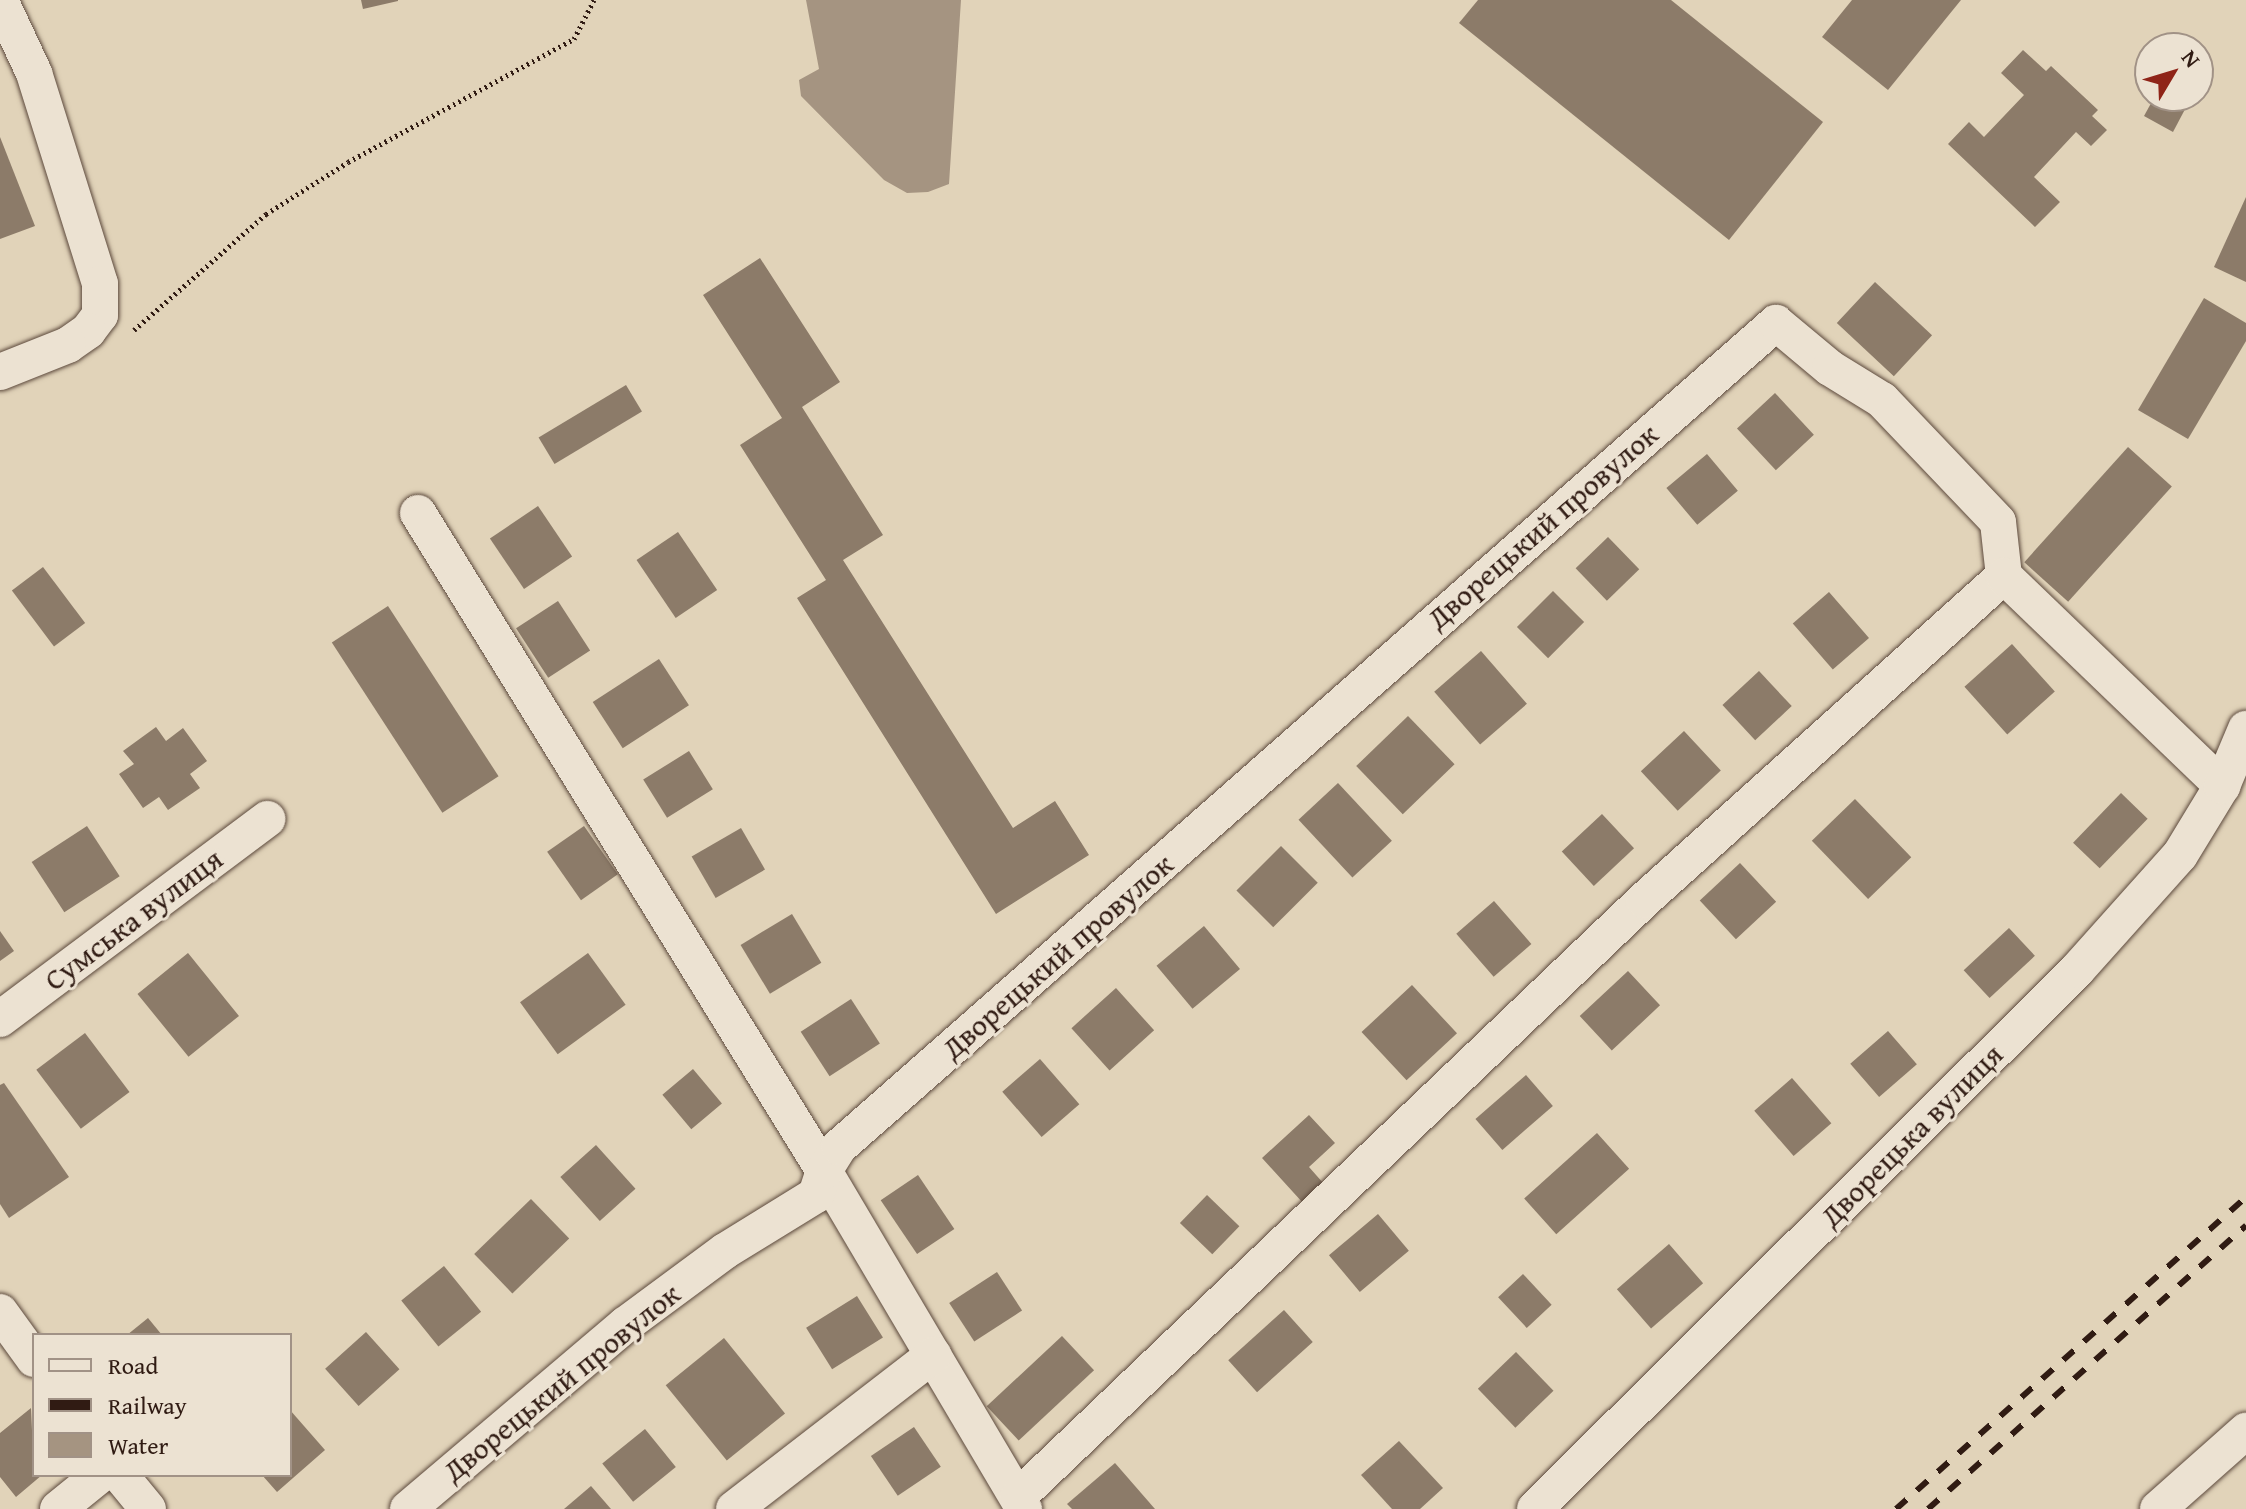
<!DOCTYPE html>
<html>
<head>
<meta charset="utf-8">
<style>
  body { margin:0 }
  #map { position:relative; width:2246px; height:1509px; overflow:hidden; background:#e1d3b9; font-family:"Gentium Book Plus",serif }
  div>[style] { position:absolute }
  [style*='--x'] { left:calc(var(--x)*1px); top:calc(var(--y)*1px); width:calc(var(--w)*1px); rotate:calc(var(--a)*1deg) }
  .water>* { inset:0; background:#a59481 }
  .building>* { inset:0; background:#8c7b69; transform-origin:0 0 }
  .path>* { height:5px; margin-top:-2.5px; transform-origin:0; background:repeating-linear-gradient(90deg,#301b13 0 2px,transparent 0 6px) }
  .roads { filter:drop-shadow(0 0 2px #5c493c) drop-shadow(0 0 2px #5c493c) }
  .minor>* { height:36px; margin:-18px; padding:0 18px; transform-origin:18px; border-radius:18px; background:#ece2d2 }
  .rail>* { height:6px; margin-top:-3px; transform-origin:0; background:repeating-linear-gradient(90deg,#301b13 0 14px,transparent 0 28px) }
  span { translate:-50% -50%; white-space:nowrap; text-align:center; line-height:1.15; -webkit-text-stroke:6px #ece2d2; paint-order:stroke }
  .street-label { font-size:30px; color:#301b13 }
  .legend { position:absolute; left:32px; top:1333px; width:260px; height:144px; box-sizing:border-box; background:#ece2d2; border:2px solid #a19286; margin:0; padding:10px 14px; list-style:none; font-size:24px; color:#301b13 }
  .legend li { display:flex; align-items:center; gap:16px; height:40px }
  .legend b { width:40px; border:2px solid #a19286 }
  .north { position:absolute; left:2134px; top:32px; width:80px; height:80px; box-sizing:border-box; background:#ece2d2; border:2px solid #a19286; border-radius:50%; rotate:52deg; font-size:22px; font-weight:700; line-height:32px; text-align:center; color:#301b13 }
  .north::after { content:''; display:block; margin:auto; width:28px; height:36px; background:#8f2418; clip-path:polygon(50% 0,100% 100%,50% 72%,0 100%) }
</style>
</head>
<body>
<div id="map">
  <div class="water">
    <i style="clip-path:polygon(806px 0,961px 0,949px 184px,928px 192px,907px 193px,884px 180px,801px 96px,799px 80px,819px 69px)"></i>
  </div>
  <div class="building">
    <i style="clip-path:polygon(361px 0,398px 0,398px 1px,363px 9px)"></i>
    <i style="clip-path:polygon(1478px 0,1671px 0,1823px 122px,1729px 240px,1459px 23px)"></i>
    <i style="clip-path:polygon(1852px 0,1961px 0,1888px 90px,1822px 37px)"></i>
    <i style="clip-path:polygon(2023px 50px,2046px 71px,2051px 66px,2098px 110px,2092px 116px,2107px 130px,2091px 146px,2076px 132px,2034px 177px,2060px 202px,2035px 227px,1948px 144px,1969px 122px,1984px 137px,2024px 95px,2001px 73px)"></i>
    <i style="clip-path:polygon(2155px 96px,2192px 96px,2173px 132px,2144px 116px)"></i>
    <i style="clip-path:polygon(0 137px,35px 226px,0 239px)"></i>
    <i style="clip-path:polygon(2246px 197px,2246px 282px,2214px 267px)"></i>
    <i style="clip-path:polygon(760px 258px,840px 382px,802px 407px,883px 535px,843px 560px,1013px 828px,1055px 801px,1089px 855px,996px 914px,797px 598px,826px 580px,740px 445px,782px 418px,703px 295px)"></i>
    <i style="left:1875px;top:282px;width:78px;height:56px;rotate:43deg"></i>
    <i style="clip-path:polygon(2204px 298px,2246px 323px,2246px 341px,2188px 439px,2138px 410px)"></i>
    <i style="left:626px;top:385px;width:31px;height:102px;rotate:59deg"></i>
    <i style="left:1775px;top:393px;width:57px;height:52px;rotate:47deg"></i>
    <i style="left:2128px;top:447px;width:59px;height:155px;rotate:42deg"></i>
    <i style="left:1707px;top:454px;width:48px;height:53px;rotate:50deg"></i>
    <i style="left:538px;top:506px;width:61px;height:58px;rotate:56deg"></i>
    <i style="left:678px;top:532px;width:70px;height:50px;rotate:56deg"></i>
    <i style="left:1608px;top:537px;width:45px;height:45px;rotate:46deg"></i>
    <i style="left:43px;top:567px;width:70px;height:39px;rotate:53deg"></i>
    <i style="left:1553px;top:591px;width:44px;height:51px;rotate:45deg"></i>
    <i style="left:1829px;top:592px;width:61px;height:48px;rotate:49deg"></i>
    <i style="left:558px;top:601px;width:59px;height:50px;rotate:57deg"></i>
    <i style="left:388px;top:606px;width:203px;height:67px;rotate:57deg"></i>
    <i style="left:2012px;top:644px;width:64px;height:64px;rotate:48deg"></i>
    <i style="left:1481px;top:651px;width:70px;height:62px;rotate:49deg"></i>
    <i style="left:659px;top:659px;width:55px;height:79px;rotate:57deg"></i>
    <i style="left:1759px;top:671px;width:48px;height:50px;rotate:47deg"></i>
    <i style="left:1408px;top:716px;width:67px;height:72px;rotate:46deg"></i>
    <i style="clip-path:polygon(156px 727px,166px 741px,183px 728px,207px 761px,190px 774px,200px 788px,168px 810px,159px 797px,143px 808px,119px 774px,134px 764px,123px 751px)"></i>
    <i style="left:1684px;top:731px;width:54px;height:59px;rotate:47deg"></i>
    <i style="left:689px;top:751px;width:45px;height:54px;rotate:58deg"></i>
    <i style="left:1338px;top:783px;width:79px;height:54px;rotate:47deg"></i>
    <i style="left:2121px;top:793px;width:37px;height:69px;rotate:44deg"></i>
    <i style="left:1855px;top:799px;width:81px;height:60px;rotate:46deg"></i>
    <i style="left:1602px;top:814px;width:47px;height:55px;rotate:47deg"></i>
    <i style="left:87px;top:826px;width:60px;height:66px;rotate:57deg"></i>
    <i style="left:584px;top:826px;width:59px;height:45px;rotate:55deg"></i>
    <i style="left:741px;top:828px;width:48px;height:57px;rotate:60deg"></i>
    <i style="left:1281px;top:846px;width:52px;height:63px;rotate:45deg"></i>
    <i style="left:1740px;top:863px;width:53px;height:55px;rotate:47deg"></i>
    <i style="left:1494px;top:901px;width:57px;height:50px;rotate:49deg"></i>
    <i style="left:792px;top:914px;width:57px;height:60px;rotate:59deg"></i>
    <i style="left:1204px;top:926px;width:56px;height:62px;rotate:50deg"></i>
    <i style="left:2009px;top:928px;width:38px;height:62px;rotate:47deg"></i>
    <i style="clip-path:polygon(0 931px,14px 951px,0 961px)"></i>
    <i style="left:188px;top:953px;width:81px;height:65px;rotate:51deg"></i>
    <i style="left:588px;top:953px;width:64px;height:84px;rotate:54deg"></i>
    <i style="left:1628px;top:971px;width:47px;height:66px;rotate:47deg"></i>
    <i style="left:1412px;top:985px;width:66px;height:69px;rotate:47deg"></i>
    <i style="left:1116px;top:988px;width:57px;height:60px;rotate:48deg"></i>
    <i style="left:851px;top:999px;width:53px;height:60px;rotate:57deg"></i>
    <i style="left:1888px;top:1031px;width:44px;height:50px;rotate:49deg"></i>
    <i style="left:85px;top:1033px;width:74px;height:61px;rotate:53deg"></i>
    <i style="left:1040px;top:1059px;width:60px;height:50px;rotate:49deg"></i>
    <i style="left:693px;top:1069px;width:45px;height:40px;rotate:50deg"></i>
    <i style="left:1526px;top:1075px;width:41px;height:67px;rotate:49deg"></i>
    <i style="left:1792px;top:1078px;width:60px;height:50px;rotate:49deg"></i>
    <i style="clip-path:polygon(4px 1083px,69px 1177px,9px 1218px,0 1204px,0 1085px)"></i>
    <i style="clip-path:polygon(1309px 1115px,1335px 1143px,1309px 1167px,1324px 1184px,1303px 1203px,1262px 1158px)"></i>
    <i style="left:1597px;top:1133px;width:48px;height:98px;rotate:48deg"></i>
    <i style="left:596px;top:1145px;width:59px;height:48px;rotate:48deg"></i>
    <i style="left:918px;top:1175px;width:65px;height:45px;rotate:56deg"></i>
    <i style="left:1207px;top:1195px;width:45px;height:39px;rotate:44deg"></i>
    <i style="left:531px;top:1199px;width:55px;height:79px;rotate:46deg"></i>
    <i style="left:1378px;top:1214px;width:48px;height:64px;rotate:50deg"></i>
    <i style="left:1669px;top:1244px;width:52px;height:69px;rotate:49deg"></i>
    <i style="left:444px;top:1266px;width:59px;height:55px;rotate:51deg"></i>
    <i style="left:997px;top:1272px;width:46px;height:57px;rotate:57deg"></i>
    <i style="left:1523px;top:1274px;width:42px;height:34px;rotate:47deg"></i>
    <i style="left:857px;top:1296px;width:49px;height:60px;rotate:58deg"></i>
    <i style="left:1284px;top:1310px;width:43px;height:75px;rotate:48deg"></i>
    <i style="clip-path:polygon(148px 1318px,162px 1335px,127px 1335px)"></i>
    <i style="left:366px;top:1332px;width:50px;height:55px;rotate:48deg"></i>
    <i style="left:1062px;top:1336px;width:47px;height:103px;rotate:47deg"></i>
    <i style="left:724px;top:1338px;width:97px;height:75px;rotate:51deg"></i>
    <i style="left:1516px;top:1352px;width:54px;height:53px;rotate:46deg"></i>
    <i style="clip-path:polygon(31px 1408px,34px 1475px,42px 1475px,16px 1497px,0 1477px,0 1433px)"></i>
    <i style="clip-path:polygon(290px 1410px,325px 1450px,277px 1492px,262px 1475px,290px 1475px)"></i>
    <i style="left:914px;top:1427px;width:48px;height:52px;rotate:56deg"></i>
    <i style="left:645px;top:1429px;width:49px;height:55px;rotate:51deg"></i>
    <i style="clip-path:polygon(1399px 1441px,1443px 1488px,1420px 1509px,1392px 1509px,1361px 1475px)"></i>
    <i style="clip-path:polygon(1115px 1463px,1155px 1509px,1072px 1509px,1067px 1504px)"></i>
    <i style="clip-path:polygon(591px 1486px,611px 1509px,564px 1509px)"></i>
  </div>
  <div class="path">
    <i style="--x:134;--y:330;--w:176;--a:-41.3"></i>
    <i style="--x:266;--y:214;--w:97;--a:-32.4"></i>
    <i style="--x:348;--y:162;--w:257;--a:-28.6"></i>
    <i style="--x:574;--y:39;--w:44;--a:-62.9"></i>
  </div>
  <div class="roads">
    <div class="minor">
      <i style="--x:0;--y:0;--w:81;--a:65"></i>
      <i style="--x:34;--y:73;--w:221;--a:72.6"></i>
      <i style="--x:100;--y:284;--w:31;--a:90"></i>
      <i style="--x:100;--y:315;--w:20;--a:127"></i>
      <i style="--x:88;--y:331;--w:24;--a:145"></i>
      <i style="--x:68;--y:345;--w:73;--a:158.3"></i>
      <i style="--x:418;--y:513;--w:773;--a:58.32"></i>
      <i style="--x:824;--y:1171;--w:393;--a:59.4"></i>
      <i style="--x:0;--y:1019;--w:334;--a:-36.8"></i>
      <i style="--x:0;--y:1312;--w:58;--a:54.1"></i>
      <i style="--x:120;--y:1475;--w:44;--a:50.5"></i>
      <i style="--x:1018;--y:1497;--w:865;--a:-43.64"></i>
      <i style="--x:1644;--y:900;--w:484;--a:-42"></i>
      <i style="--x:58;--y:1509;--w:54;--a:-39"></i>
      <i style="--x:408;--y:1509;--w:285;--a:-40.3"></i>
      <i style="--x:625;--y:1325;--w:124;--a:-36.5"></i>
      <i style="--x:725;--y:1251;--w:107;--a:-31.6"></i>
      <i style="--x:816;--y:1195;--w:25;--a:-72"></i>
      <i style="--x:824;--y:1171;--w:28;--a:-58"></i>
      <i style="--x:839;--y:1147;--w:1248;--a:-41.33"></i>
      <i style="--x:1776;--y:323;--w:70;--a:39.8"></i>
      <i style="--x:1830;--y:368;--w:61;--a:31.6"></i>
      <i style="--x:1882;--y:400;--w:168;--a:46.4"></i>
      <i style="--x:1998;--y:522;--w:54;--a:83.7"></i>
      <i style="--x:2004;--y:576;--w:303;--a:43.9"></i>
      <i style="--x:734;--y:1509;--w:252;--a:-37.7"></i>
      <i style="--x:1535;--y:1509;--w:764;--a:-44.84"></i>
      <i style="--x:2077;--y:970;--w:154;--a:-48.2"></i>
      <i style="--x:2180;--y:855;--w:81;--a:-58.7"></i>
      <i style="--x:2222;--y:786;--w:62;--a:-67.2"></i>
      <i style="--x:2158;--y:1509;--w:118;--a:-41.6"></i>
    </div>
  </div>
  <div class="rail">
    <i style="--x:1896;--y:1509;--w:469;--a:-41.7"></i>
    <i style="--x:1928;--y:1509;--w:426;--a:-41.7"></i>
  </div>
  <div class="street-label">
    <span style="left:1542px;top:526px;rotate:-41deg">Дворецький провулок</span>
    <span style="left:133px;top:919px;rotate:-37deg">Сумська вулиця</span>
    <span style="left:1057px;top:956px;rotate:-41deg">Дворецький провулок</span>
    <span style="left:1911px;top:1135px;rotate:-45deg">Дворецька вулиця</span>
    <span style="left:561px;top:1382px;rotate:-39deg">Дворецький провулок</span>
  </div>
  <ul class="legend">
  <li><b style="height:10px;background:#ece2d2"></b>Road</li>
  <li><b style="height:10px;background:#301b13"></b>Railway</li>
  <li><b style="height:22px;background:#a59481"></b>Water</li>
  </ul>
  <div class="north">N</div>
</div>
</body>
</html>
